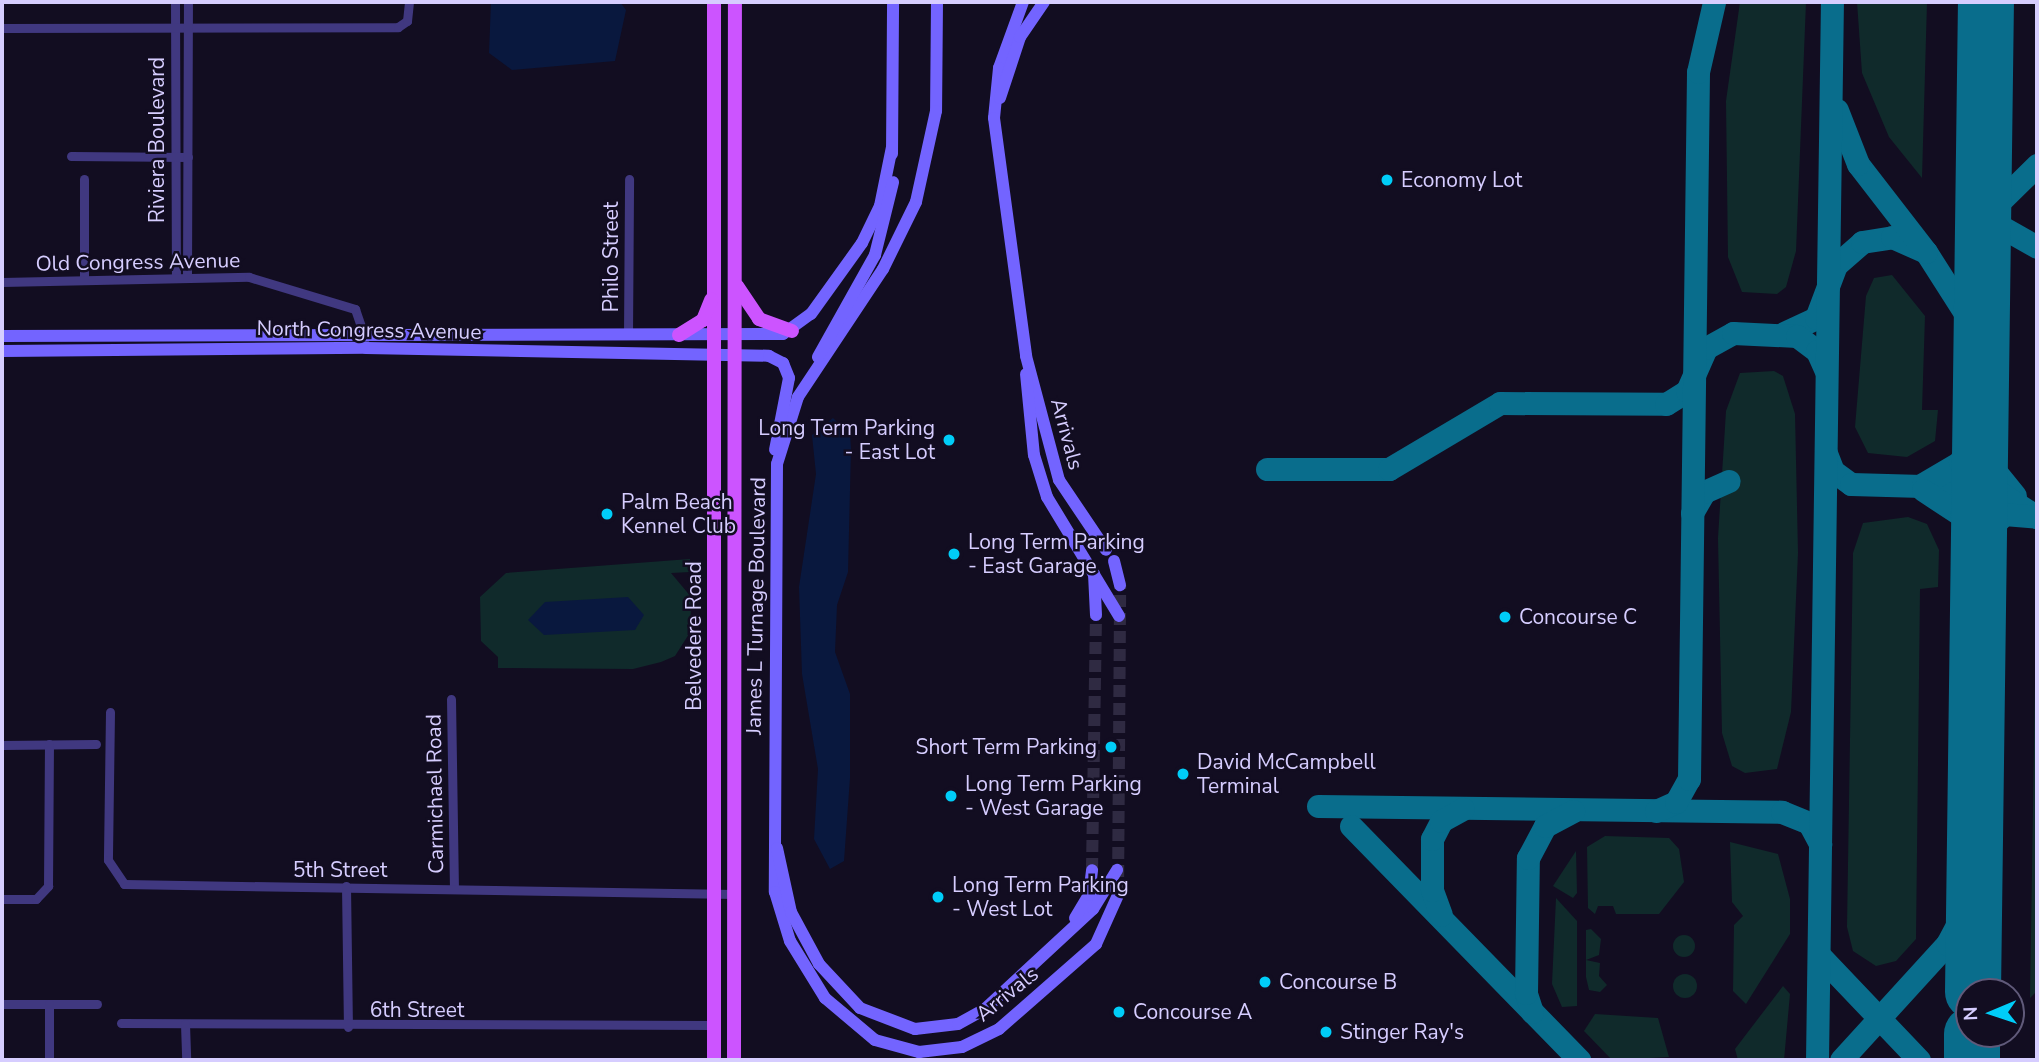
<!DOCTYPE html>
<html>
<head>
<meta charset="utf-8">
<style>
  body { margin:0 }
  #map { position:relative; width:2039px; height:1062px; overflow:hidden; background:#120d21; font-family:"Nunito Sans",sans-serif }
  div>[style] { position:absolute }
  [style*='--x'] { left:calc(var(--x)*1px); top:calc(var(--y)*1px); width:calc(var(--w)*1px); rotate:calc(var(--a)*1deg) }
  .green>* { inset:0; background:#102a2b }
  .round { border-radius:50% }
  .water>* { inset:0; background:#09183e }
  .taxiway>* { height:23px; margin:-11.5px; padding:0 11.5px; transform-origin:11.5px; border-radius:11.5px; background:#096d8c }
  .runway>* { height:56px; margin:-28px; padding:0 28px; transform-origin:28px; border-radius:28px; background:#096d8c }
  .secondary-tunnel>* { height:12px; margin-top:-6px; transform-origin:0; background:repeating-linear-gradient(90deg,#2f2a42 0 12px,transparent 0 18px) }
  .street>* { height:9px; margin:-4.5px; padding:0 4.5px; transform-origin:4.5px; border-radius:4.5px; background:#403880 }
  .secondary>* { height:12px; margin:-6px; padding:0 6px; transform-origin:6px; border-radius:6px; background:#7364ff }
  .primary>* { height:14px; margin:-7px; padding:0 7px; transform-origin:7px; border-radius:7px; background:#cc54ff }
  .dots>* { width:19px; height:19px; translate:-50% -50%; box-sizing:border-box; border:4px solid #120d21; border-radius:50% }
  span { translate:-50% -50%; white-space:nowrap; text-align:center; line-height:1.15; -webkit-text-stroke:5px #120d21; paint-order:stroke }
  .street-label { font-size:21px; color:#d6cdff }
  .poi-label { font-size:21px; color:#d6cdff }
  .left { translate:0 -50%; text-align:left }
  .right { translate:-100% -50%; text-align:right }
  .frame { position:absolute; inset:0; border:4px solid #d6cdff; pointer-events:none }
  .north { position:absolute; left:1955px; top:978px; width:70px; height:70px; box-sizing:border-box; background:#120d21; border:2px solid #605a7a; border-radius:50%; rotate:268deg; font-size:19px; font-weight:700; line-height:28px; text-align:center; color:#d6cdff }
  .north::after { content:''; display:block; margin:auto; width:24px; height:32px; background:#00cdf8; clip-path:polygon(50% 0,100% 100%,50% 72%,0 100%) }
</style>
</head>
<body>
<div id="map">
  <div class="green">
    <i style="clip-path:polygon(1740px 2px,1806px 2px,1796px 251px,1786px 287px,1777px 294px,1742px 292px,1728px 257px,1726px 101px)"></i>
    <i style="clip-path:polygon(1857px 2px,1927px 2px,1922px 178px,1889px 137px,1862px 73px)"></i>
    <i style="clip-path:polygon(1892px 275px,1925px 316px,1922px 410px,1938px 410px,1935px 441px,1907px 457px,1868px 453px,1855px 427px,1866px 296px,1874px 278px)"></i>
    <i style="clip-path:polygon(1774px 371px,1783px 376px,1795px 414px,1798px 553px,1791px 712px,1777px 769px,1745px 773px,1732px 766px,1722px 733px,1718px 538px,1726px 411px,1740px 373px)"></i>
    <i style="clip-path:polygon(1908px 517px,1927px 524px,1939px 550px,1938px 587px,1920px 589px,1916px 939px,1896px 961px,1876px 966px,1853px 951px,1847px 927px,1853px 553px,1863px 523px)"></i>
    <i style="clip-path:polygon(2037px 555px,2037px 991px,2030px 998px)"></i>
    <i style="clip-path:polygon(690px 559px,690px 572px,671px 573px,692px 598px,689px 634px,675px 656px,661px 662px,633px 669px,498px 668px,498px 657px,481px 641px,480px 597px,506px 573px)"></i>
    <i style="clip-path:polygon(1605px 836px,1669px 838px,1679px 849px,1684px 882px,1659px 914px,1616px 914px,1613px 906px,1598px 906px,1595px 914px,1588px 908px,1587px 847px)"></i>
    <i style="clip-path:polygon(1730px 842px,1778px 854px,1790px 899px,1790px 934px,1746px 1004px,1733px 991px,1734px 925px,1743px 916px,1732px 902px)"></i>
    <i style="clip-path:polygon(1576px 851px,1577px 893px,1573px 898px,1553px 886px)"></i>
    <i style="clip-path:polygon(1556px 898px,1577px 921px,1577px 1006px,1562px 1007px,1552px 984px)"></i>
    <i style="clip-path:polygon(1591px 929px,1601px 939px,1599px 955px,1586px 960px,1600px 963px,1599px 976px,1607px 985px,1600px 992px,1589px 990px,1586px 977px,1586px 930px)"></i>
    <i class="round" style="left:1673px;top:935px;width:22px;height:22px"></i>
    <i class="round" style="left:1673px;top:974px;width:24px;height:24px"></i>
    <i style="clip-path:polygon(1783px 986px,1790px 994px,1784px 1060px,1738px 1060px,1735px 1049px)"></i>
    <i style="clip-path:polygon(1595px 1014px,1658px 1018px,1669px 1057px,1612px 1060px,1584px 1031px)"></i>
  </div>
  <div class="water">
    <i style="clip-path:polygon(491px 2px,620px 2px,626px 10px,615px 61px,512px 70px,489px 53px)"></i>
    <i style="clip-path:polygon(833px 418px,850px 434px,851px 449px,848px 572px,837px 605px,835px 652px,850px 694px,850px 778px,844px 861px,830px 869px,814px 839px,818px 769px,802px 674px,799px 587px,816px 474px,812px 435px)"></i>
    <i style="clip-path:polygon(628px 597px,644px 615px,635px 630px,544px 635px,528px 620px,545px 602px)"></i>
  </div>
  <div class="taxiway">
    <i style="--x:2037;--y:165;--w:74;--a:135.5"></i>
    <i style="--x:1984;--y:217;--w:61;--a:29.5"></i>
    <i style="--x:1926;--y:252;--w:82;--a:57.5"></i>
    <i style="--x:1970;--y:321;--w:58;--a:79.1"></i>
    <i style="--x:1784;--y:333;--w:35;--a:-25"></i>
    <i style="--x:1816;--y:318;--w:57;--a:-69.3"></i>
    <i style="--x:1836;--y:265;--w:35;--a:-41"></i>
    <i style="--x:1862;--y:242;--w:30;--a:-9"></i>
    <i style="--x:1892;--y:237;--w:37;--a:24"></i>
    <i style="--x:1926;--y:252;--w:111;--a:-127.7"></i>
    <i style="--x:1858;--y:164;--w:58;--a:-111.3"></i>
    <i style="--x:1981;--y:435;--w:33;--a:72"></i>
    <i style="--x:1991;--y:466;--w:38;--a:51"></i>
    <i style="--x:1826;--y:453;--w:19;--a:69"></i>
    <i style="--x:1833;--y:471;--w:22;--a:36"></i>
    <i style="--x:1851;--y:484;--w:142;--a:1.6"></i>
    <i style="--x:1993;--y:488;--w:53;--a:33.4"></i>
    <i style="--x:1267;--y:469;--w:122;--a:0"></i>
    <i style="--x:1389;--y:469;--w:129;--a:-30.7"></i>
    <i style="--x:1500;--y:403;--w:166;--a:0.3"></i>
    <i style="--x:1666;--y:404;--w:25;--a:-32"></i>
    <i style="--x:1687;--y:391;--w:47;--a:-66.2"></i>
    <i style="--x:1706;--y:348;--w:31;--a:-29"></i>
    <i style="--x:1733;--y:333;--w:64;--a:2.7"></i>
    <i style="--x:1797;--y:336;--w:25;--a:37"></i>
    <i style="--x:1817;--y:351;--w:22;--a:66"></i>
    <i style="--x:1923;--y:484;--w:43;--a:-30.7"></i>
    <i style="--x:1960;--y:462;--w:47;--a:-63.4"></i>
    <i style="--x:1923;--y:490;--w:45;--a:33.3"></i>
    <i style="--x:1961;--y:515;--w:42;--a:64.7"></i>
    <i style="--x:1692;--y:513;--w:24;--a:-60"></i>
    <i style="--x:1704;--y:492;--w:27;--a:-24"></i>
    <i style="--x:1979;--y:540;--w:36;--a:-46"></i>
    <i style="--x:2004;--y:514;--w:33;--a:5"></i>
    <i style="--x:1318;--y:806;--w:464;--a:0.7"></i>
    <i style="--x:1782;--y:812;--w:29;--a:22"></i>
    <i style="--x:1809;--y:823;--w:24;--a:62"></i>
    <i style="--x:1656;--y:811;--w:22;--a:-24"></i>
    <i style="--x:1676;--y:802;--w:26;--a:-61"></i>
    <i style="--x:1689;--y:779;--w:707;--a:-89.27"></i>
    <i style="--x:1698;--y:72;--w:72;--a:-77.1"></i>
    <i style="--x:1351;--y:826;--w:327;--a:45.7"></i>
    <i style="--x:1441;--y:915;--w:27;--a:-110"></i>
    <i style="--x:1432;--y:890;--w:51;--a:-90"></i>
    <i style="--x:1432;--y:839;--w:20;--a:-63"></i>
    <i style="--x:1441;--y:821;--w:25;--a:-29"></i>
    <i style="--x:1819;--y:955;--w:145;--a:46.4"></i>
    <i style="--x:1532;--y:1012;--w:20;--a:-108"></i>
    <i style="--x:1526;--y:993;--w:135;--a:-89.2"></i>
    <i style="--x:1528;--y:858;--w:36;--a:-62"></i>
    <i style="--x:1545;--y:826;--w:32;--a:-28"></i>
    <i style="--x:1817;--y:1060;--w:1058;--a:-89.19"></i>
    <i style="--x:1841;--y:1060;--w:157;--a:-47.6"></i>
    <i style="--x:1947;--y:944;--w:38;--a:-62"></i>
    <i style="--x:1965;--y:910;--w:53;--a:-80.2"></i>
  </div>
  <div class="runway">
    <i style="--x:1973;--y:992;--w:990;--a:-89.25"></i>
    <i style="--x:1972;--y:1060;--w:26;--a:-90"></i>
  </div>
  <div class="secondary-tunnel">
    <i style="--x:1092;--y:870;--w:255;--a:-89.1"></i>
    <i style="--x:1118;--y:895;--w:310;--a:-89.6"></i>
  </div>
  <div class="street">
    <i style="--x:175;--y:2;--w:276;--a:89.8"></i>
    <i style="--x:2;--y:28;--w:396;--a:-0.1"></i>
    <i style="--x:398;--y:27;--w:11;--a:-34"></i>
    <i style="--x:407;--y:21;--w:19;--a:-84"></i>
    <i style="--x:71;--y:156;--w:117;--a:0.5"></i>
    <i style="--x:187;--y:278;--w:276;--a:-89.8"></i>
    <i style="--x:84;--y:280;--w:101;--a:-90"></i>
    <i style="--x:2;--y:282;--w:247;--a:-1.2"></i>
    <i style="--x:249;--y:277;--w:111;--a:16.8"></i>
    <i style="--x:355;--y:309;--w:31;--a:71"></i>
    <i style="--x:628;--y:335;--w:156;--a:-89.6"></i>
    <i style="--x:451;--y:699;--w:190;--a:89.1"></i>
    <i style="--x:110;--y:712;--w:148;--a:90.8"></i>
    <i style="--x:108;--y:860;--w:29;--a:56"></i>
    <i style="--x:124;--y:884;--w:610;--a:0.94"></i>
    <i style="--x:2;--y:745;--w:94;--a:-0.6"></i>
    <i style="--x:346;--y:886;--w:141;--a:89.2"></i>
    <i style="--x:2;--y:899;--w:34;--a:0"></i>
    <i style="--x:36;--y:899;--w:18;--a:-47"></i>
    <i style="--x:48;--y:886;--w:142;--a:-89.6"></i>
    <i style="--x:2;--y:1004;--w:95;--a:0"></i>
    <i style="--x:121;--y:1023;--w:593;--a:0.19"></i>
    <i style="--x:185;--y:1024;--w:36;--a:88"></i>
    <i style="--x:49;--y:1060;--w:56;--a:-90"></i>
  </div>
  <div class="secondary">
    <i style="--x:937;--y:2;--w:109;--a:90.5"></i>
    <i style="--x:936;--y:111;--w:93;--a:102.4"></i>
    <i style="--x:916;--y:202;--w:75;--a:116.2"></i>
    <i style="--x:883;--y:269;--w:154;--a:123.6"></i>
    <i style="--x:798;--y:397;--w:70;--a:107.4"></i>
    <i style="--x:777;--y:464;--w:428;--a:90.3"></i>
    <i style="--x:775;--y:892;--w:51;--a:73"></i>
    <i style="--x:790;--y:941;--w:67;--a:58.4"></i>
    <i style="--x:825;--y:998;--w:65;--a:40"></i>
    <i style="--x:875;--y:1040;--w:46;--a:15.3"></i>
    <i style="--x:919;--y:1052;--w:43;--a:-6.6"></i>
    <i style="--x:962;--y:1047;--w:41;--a:-25.9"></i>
    <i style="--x:999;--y:1029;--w:129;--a:-41.2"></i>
    <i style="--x:1096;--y:944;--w:54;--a:-65.8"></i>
    <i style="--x:1023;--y:2;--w:70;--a:110"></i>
    <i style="--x:999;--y:68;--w:50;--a:95.7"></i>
    <i style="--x:994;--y:118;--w:240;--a:82.3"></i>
    <i style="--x:1026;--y:356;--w:128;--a:75.1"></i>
    <i style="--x:1059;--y:480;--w:84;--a:56.1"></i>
    <i style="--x:1000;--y:98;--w:64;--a:-71.8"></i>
    <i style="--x:1020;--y:37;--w:42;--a:-55.6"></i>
    <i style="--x:892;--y:154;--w:152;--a:-89.6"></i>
    <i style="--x:2;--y:336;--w:781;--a:-0.15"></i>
    <i style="--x:783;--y:334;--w:34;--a:-36"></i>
    <i style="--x:811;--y:314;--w:87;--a:-54.3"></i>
    <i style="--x:862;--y:243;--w:41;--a:-64.1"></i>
    <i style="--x:880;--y:206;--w:60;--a:-78.5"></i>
    <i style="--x:2;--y:351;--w:364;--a:-0.5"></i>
    <i style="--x:366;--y:348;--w:403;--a:1.1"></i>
    <i style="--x:769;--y:356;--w:16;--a:27"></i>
    <i style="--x:783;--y:363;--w:16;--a:68"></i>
    <i style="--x:789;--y:378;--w:73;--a:101"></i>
    <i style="--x:818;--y:357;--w:117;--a:-60.8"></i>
    <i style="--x:875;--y:255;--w:75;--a:-76.1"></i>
    <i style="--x:1026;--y:374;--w:81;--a:84.4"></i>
    <i style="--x:1034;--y:455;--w:44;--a:72.8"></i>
    <i style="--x:1047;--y:497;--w:139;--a:58.8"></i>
    <i style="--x:1114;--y:561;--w:25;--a:76"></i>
    <i style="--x:1094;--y:574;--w:41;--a:87.2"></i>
    <i style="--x:777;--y:848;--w:66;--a:77.7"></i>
    <i style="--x:791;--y:912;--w:59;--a:61.7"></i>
    <i style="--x:819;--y:964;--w:60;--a:47"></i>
    <i style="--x:860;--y:1008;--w:59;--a:20.9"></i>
    <i style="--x:915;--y:1029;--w:43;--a:-6.6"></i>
    <i style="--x:958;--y:1024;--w:31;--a:-29"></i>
    <i style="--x:985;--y:1009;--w:147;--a:-42.8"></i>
    <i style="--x:1093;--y:909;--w:46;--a:-58.4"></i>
    <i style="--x:1075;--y:918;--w:27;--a:-59"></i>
    <i style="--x:1089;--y:895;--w:25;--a:-83"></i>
  </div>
  <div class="primary">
    <i style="--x:714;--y:2;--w:1058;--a:90"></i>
    <i style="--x:737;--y:286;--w:40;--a:56"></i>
    <i style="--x:759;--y:319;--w:35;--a:20"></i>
    <i style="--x:679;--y:335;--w:28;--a:-32"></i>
    <i style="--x:703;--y:320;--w:22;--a:-68"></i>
    <i style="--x:734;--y:1060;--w:1058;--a:-89.95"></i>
  </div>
  <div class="dots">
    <i style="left:1387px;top:180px;background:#00cdf8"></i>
    <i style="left:949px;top:440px;background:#00cdf8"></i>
    <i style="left:607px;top:514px;background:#00cdf8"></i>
    <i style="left:954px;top:554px;background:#00cdf8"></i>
    <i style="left:1505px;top:617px;background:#00cdf8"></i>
    <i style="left:1111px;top:747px;background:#00cdf8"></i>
    <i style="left:1183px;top:774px;background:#00cdf8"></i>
    <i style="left:951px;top:796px;background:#00cdf8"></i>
    <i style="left:938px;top:897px;background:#00cdf8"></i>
    <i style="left:1265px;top:982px;background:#00cdf8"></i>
    <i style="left:1119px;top:1012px;background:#00cdf8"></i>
    <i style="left:1326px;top:1032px;background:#00cdf8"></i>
  </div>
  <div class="street-label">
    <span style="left:157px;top:140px;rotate:-90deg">Riviera Boulevard</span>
    <span style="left:611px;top:257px;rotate:-90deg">Philo Street</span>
    <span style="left:138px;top:262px;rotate:-1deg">Old Congress Avenue</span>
    <span style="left:369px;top:330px;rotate:1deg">North Congress Avenue</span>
    <span style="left:1067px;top:434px;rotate:75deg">Arrivals</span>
    <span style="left:756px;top:606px;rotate:-89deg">James L Turnage Boulevard</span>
    <span style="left:694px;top:636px;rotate:-90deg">Belvedere Road</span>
    <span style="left:435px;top:794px;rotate:-91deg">Carmichael Road</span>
    <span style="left:340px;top:870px">5th Street</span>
    <span style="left:1007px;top:994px;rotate:-39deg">Arrivals</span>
    <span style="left:417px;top:1010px">6th Street</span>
  </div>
  <div class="poi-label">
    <span class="left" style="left:1401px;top:180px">Economy Lot</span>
    <span class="right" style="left:935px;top:440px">Long Term Parking<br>- East Lot</span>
    <span class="left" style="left:621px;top:514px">Palm Beach<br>Kennel Club</span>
    <span class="left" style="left:968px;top:554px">Long Term Parking<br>- East Garage</span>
    <span class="left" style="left:1519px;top:617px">Concourse C</span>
    <span class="right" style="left:1097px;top:747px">Short Term Parking</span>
    <span class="left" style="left:1197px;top:774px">David McCampbell<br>Terminal</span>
    <span class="left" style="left:965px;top:796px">Long Term Parking<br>- West Garage</span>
    <span class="left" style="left:952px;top:897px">Long Term Parking<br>- West Lot</span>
    <span class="left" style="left:1279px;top:982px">Concourse B</span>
    <span class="left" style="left:1133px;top:1012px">Concourse A</span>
    <span class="left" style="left:1340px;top:1032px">Stinger Ray's</span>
  </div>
  <div class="frame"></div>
  <div class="north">N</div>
</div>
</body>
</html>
